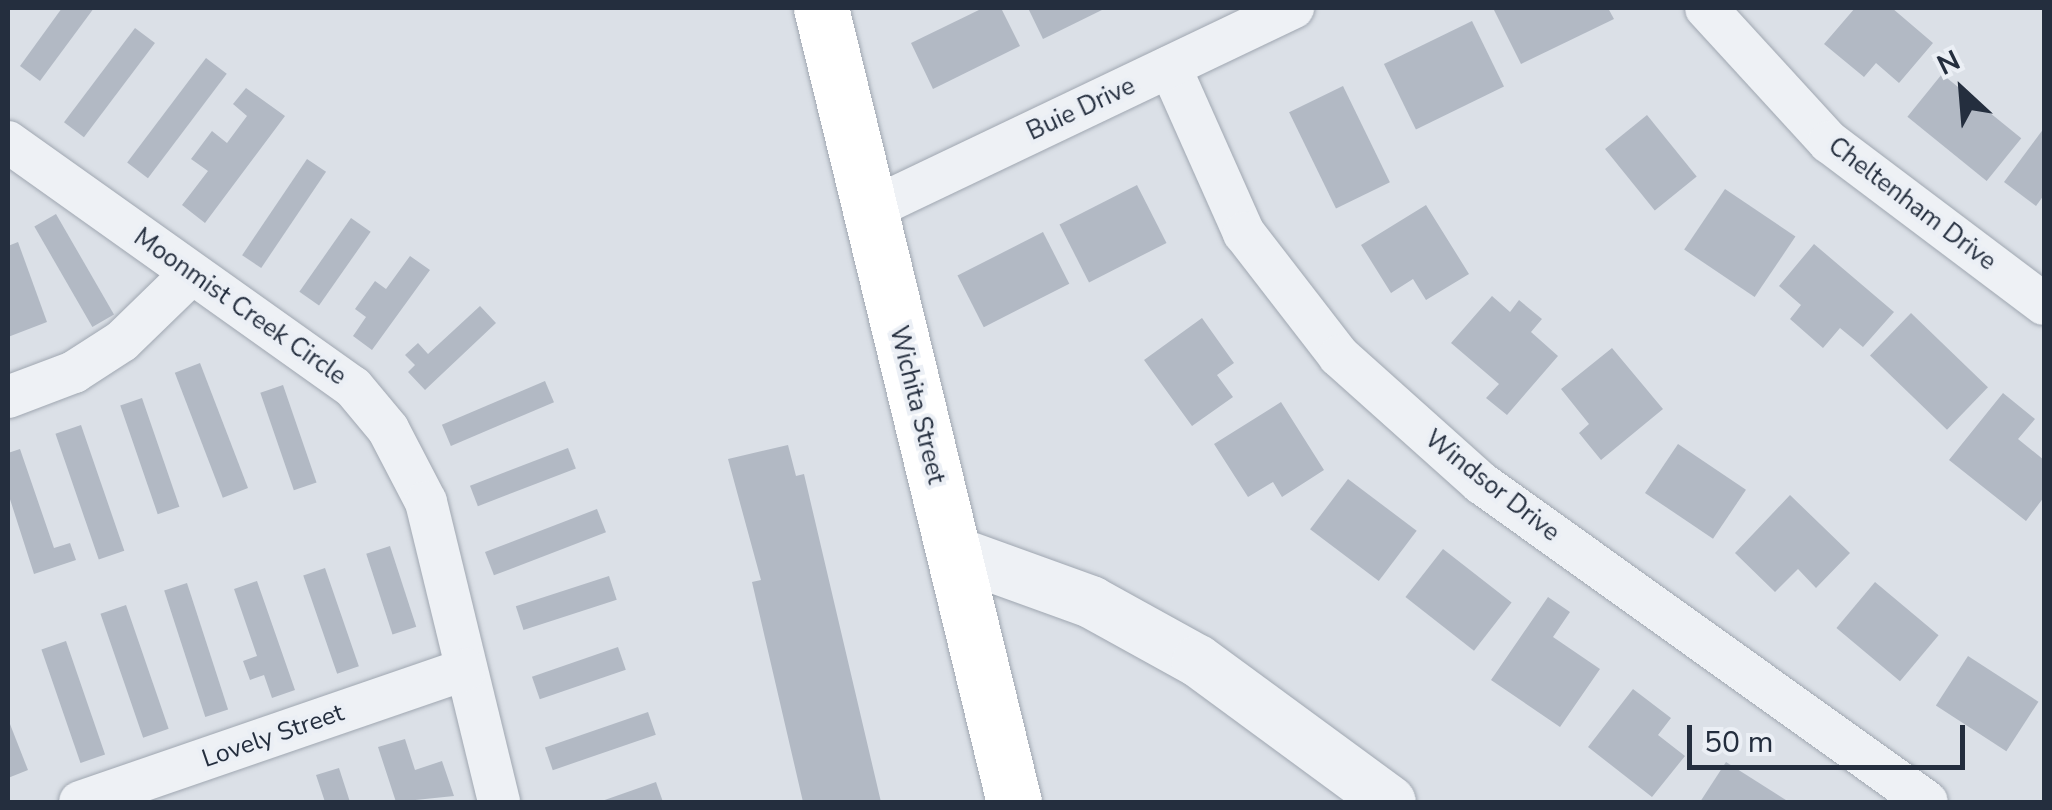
<!DOCTYPE html>
<html>
<head>
<meta charset="utf-8">
<style>
  body { margin:0 }
  #map { position:relative; width:2052px; height:810px; overflow:hidden; background:#dbe0e7; font-family:"Nunito Sans",sans-serif }
  div>[style] { position:absolute }
  [style*='--x'] { left:calc(var(--x)*1px); top:calc(var(--y)*1px); width:calc(var(--w)*1px); rotate:calc(var(--a)*1deg) }
  .building>* { inset:0; background:#b2b9c4; transform-origin:0 0 }
  .roads { filter:drop-shadow(0 0 2px #a0a7b1) drop-shadow(0 0 2px #a0a7b1) }
  .minor>* { height:42px; margin:-21px; padding:0 21px; transform-origin:21px; border-radius:21px; background:#eef1f5 }
  .tertiary>* { height:52px; margin:-26px; padding:0 26px; transform-origin:26px; border-radius:26px; background:#eef1f5 }
  .secondary>* { height:55px; margin:-27.5px; padding:0 27.5px; transform-origin:27.5px; border-radius:27.5px; background:#fff }
  span { translate:-50% -50%; white-space:nowrap; text-align:center; line-height:1.15; -webkit-text-stroke:8px #ebeff5; paint-order:stroke }
  .street-label { font-size:25px; color:#242e3e }
  .frame { position:absolute; inset:0; border:10px solid #242e3e; pointer-events:none }
  .north { position:absolute; left:1912px; top:40px; width:100px; height:100px; -webkit-text-stroke:8px #ebeff5; paint-order:stroke; rotate:334deg; font-size:28px; font-weight:700; line-height:40px; text-align:center; color:#242e3e }
  .north::after { content:''; display:block; margin:auto; width:35px; height:45px; background:#242e3e; clip-path:polygon(50% 0,100% 100%,50% 72%,0 100%) }
  .scale { position:absolute; left:1687px; top:725px; width:278px; height:45px; box-sizing:border-box; border:5px solid #242e3e; border-top:0; padding-left:12px; font-size:30px; line-height:35px; white-space:nowrap; color:#242e3e; -webkit-text-stroke:8px #ebeff5; paint-order:stroke }
</style>
</head>
<body>
<div id="map">
  <div class="building">
    <i style="clip-path:polygon(62px 8px,94px 8px,40px 81px,20px 66px)"></i>
    <i style="clip-path:polygon(983px 8px,1001px 8px,1020px 46px,933px 89px,911px 43px)"></i>
    <i style="clip-path:polygon(1028px 8px,1106px 8px,1043px 39px)"></i>
    <i style="clip-path:polygon(1493px 8px,1608px 8px,1614px 19px,1521px 64px)"></i>
    <i style="clip-path:polygon(1855px 8px,1892px 8px,1933px 43px,1899px 83px,1876px 63px,1864px 77px,1824px 44px)"></i>
    <i style="left:1472px;top:21px;width:73px;height:98px;rotate:64deg"></i>
    <i style="left:135px;top:28px;width:25px;height:118px;rotate:37deg"></i>
    <i style="left:206px;top:58px;width:26px;height:131px;rotate:37deg"></i>
    <i style="left:1942px;top:74px;width:102px;height:55px;rotate:39deg"></i>
    <i style="left:1343px;top:86px;width:107px;height:60px;rotate:64deg"></i>
    <i style="clip-path:polygon(246px 88px,285px 116px,205px 223px,182px 205px,208px 171px,191px 159px,212px 131px,227px 143px,247px 116px,233px 104px)"></i>
    <i style="left:1647px;top:115px;width:79px;height:54px;rotate:51deg"></i>
    <i style="clip-path:polygon(2044px 128px,2044px 195px,2036px 206px,2004px 182px)"></i>
    <i style="left:307px;top:159px;width:23px;height:116px;rotate:34deg"></i>
    <i style="left:1137px;top:185px;width:65px;height:87px;rotate:63deg"></i>
    <i style="left:1725px;top:189px;width:85px;height:73px;rotate:34deg"></i>
    <i style="clip-path:polygon(1426px 205px,1469px 274px,1426px 300px,1413px 279px,1391px 293px,1361px 245px)"></i>
    <i style="left:56px;top:214px;width:116px;height:25px;rotate:60deg"></i>
    <i style="left:351px;top:218px;width:24px;height:90px;rotate:35deg"></i>
    <i style="left:1043px;top:232px;width:58px;height:96px;rotate:63deg"></i>
    <i style="clip-path:polygon(18px 242px,47px 322px,8px 337px,8px 246px)"></i>
    <i style="clip-path:polygon(1814px 244px,1894px 312px,1863px 347px,1840px 328px,1823px 348px,1790px 319px,1801px 305px,1779px 286px)"></i>
    <i style="clip-path:polygon(410px 256px,430px 270px,372px 350px,353px 336px,366px 317px,355px 309px,375px 281px,386px 289px)"></i>
    <i style="clip-path:polygon(1492px 296px,1510px 312px,1519px 300px,1542px 319px,1531px 332px,1558px 356px,1507px 415px,1486px 398px,1499px 384px,1451px 343px)"></i>
    <i style="clip-path:polygon(480px 306px,496px 323px,425px 390px,408px 372px,415px 365px,405px 355px,418px 343px,428px 354px)"></i>
    <i style="left:1911px;top:313px;width:107px;height:59px;rotate:44deg"></i>
    <i style="clip-path:polygon(1202px 318px,1234px 363px,1217px 375px,1233px 397px,1192px 426px,1144px 360px)"></i>
    <i style="clip-path:polygon(1612px 348px,1663px 409px,1601px 460px,1579px 433px,1589px 424px,1561px 389px)"></i>
    <i style="left:200px;top:363px;width:134px;height:27px;rotate:69deg"></i>
    <i style="left:545px;top:381px;width:23px;height:112px;rotate:67deg"></i>
    <i style="left:283px;top:385px;width:103px;height:24px;rotate:71deg"></i>
    <i style="clip-path:polygon(2003px 393px,2035px 419px,2018px 439px,2044px 460px,2044px 497px,2026px 521px,1949px 460px)"></i>
    <i style="left:142px;top:398px;width:115px;height:23px;rotate:71deg"></i>
    <i style="clip-path:polygon(1281px 402px,1324px 470px,1282px 497px,1273px 482px,1248px 497px,1214px 444px)"></i>
    <i style="left:81px;top:425px;width:133px;height:27px;rotate:71deg"></i>
    <i style="left:1678px;top:444px;width:82px;height:59px;rotate:34deg"></i>
    <i style="clip-path:polygon(788px 445px,796px 476px,804px 474px,881px 802px,803px 802px,752px 582px,761px 580px,728px 459px)"></i>
    <i style="left:568px;top:448px;width:22px;height:105px;rotate:69deg"></i>
    <i style="clip-path:polygon(20px 449px,54px 548px,70px 543px,76px 560px,34px 574px,8px 493px,8px 453px)"></i>
    <i style="left:1348px;top:479px;width:86px;height:63px;rotate:37deg"></i>
    <i style="clip-path:polygon(1790px 495px,1850px 553px,1816px 588px,1798px 569px,1775px 592px,1735px 553px)"></i>
    <i style="left:597px;top:509px;width:25px;height:120px;rotate:69deg"></i>
    <i style="left:390px;top:546px;width:85px;height:25px;rotate:72deg"></i>
    <i style="left:1443px;top:549px;width:87px;height:61px;rotate:38deg"></i>
    <i style="left:325px;top:568px;width:104px;height:23px;rotate:71deg"></i>
    <i style="left:609px;top:576px;width:25px;height:98px;rotate:72deg"></i>
    <i style="clip-path:polygon(257px 581px,295px 690px,272px 698px,264px 675px,250px 680px,243px 661px,257px 656px,234px 589px)"></i>
    <i style="left:1875px;top:582px;width:83px;height:60px;rotate:40deg"></i>
    <i style="left:187px;top:583px;width:133px;height:24px;rotate:72deg"></i>
    <i style="clip-path:polygon(1548px 597px,1570px 612px,1553px 637px,1600px 669px,1560px 727px,1491px 680px)"></i>
    <i style="left:126px;top:605px;width:131px;height:27px;rotate:71deg"></i>
    <i style="left:66px;top:641px;width:120px;height:26px;rotate:71deg"></i>
    <i style="left:618px;top:647px;width:24px;height:91px;rotate:71deg"></i>
    <i style="left:1968px;top:656px;width:84px;height:59px;rotate:33deg"></i>
    <i style="clip-path:polygon(1633px 689px,1671px 718px,1658px 735px,1685px 756px,1652px 797px,1588px 747px)"></i>
    <i style="left:648px;top:712px;width:24px;height:109px;rotate:71deg"></i>
    <i style="clip-path:polygon(8px 719px,28px 770px,8px 778px)"></i>
    <i style="clip-path:polygon(405px 739px,415px 770px,442px 761px,454px 796px,396px 802px,378px 747px)"></i>
    <i style="clip-path:polygon(1726px 762px,1789px 802px,1700px 802px)"></i>
    <i style="clip-path:polygon(339px 768px,350px 802px,325px 802px,316px 775px)"></i>
    <i style="clip-path:polygon(656px 782px,663px 802px,599px 802px)"></i>
  </div>
  <div class="roads">
    <div class="minor">
      <i style="--x:1706;--y:8;--w:182;--a:47.5"></i>
      <i style="--x:1829;--y:142;--w:269;--a:37"></i>
      <i style="--x:1170;--y:67;--w:182;--a:66"></i>
      <i style="--x:1244;--y:233;--w:155;--a:52.3"></i>
      <i style="--x:1339;--y:356;--w:191;--a:41.8"></i>
      <i style="--x:1481;--y:483;--w:548;--a:35.57"></i>
      <i style="--x:8;--y:142;--w:423;--a:35.4"></i>
      <i style="--x:353;--y:387;--w:55;--a:50.2"></i>
      <i style="--x:388;--y:429;--w:82;--a:62.5"></i>
      <i style="--x:426;--y:502;--w:309;--a:76.3"></i>
      <i style="--x:869;--y:210;--w:470;--a:-25.5"></i>
      <i style="--x:8;--y:397;--w:71;--a:-20.7"></i>
      <i style="--x:74;--y:372;--w:57;--a:-32.9"></i>
      <i style="--x:122;--y:341;--w:96;--a:-44.2"></i>
      <i style="--x:80;--y:802;--w:408;--a:-19"></i>
    </div>
    <div class="tertiary">
      <i style="--x:953;--y:552;--w:147;--a:19.9"></i>
      <i style="--x:1091;--y:602;--w:122;--a:28.9"></i>
      <i style="--x:1198;--y:661;--w:238;--a:36.3"></i>
    </div>
    <div class="secondary">
      <i style="--x:821;--y:8;--w:817;--a:76.34"></i>
    </div>
  </div>
  <div class="street-label">
    <span style="left:1081px;top:109px;rotate:-25deg">Buie Drive</span>
    <span style="left:1912px;top:204px;rotate:37deg">Cheltenham Drive</span>
    <span style="left:240px;top:307px;rotate:35deg">Moonmist Creek Circle</span>
    <span style="left:917px;top:405px;rotate:76deg">Wichita Street</span>
    <span style="left:1492px;top:486px;rotate:38deg">Windsor Drive</span>
    <span style="left:273px;top:736px;rotate:-19deg">Lovely Street</span>
  </div>
  <div class="frame"></div>
  <div class="north">N</div>
  <div class="scale">50 m</div>
</div>
</body>
</html>
